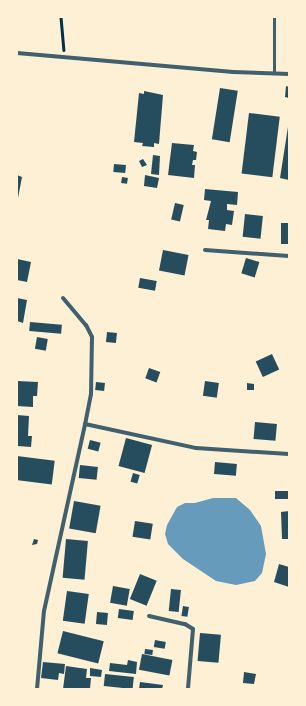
<!DOCTYPE html>
<html>
<head>
<meta charset="utf-8">
<style>
  body { margin:0 }
  #map { position:relative; width:306px; height:706px; overflow:hidden; background:#fdf0d5; font-family:Arial,sans-serif }
  div>[style] { position:absolute }
  [style*='--x'] { left:calc(var(--x)*1px); top:calc(var(--y)*1px); width:calc(var(--w)*1px); rotate:calc(var(--a)*1deg) }
  .water>* { inset:0; background:#669bbc }
  .building>* { inset:0; background:#264d5e; transform-origin:0 0 }
  .path>* { height:2.5px; margin:-1.25px; padding:0 1.25px; transform-origin:1.25px; border-radius:1.25px; background:#003049 }
  .service>* { height:3px; margin:-1.5px; padding:0 1.5px; transform-origin:1.5px; border-radius:1.5px; background:#3f606c }
  .minor>* { height:4px; margin:-2px; padding:0 2px; transform-origin:2px; border-radius:2px; background:#3f606c }
  span { translate:-50% -50%; white-space:nowrap; text-align:center; line-height:1.15; -webkit-text-stroke:3px #fdf0d5; paint-order:stroke }
  .frame { position:absolute; inset:0; border:18px solid #fdf0d5; pointer-events:none }
</style>
</head>
<body>
<div id="map">
  <div class="water">
    <i style="clip-path:polygon(213px 498px,236px 498px,250px 510px,261px 526px,266px 554px,262px 573px,255px 581px,236px 585px,216px 581px,183px 559px,168px 544px,165px 534px,167px 525px,177px 507px,185px 503px,195px 503px)"></i>
  </div>
  <div class="building">
    <i style="clip-path:polygon(286px 86px,289px 87px,289px 98px,285px 97px)"></i>
    <i style="left:220px;top:88px;width:18px;height:52px;rotate:9deg"></i>
    <i style="clip-path:polygon(144px 91px,163px 95px,159px 144px,154px 143px,154px 147px,142px 146px,143px 143px,134px 142px,139px 93px,144px 94px)"></i>
    <i style="left:249px;top:113px;width:31px;height:61px;rotate:7deg"></i>
    <i style="clip-path:polygon(288px 127px,289px 127px,289px 180px,280px 178px)"></i>
    <i style="clip-path:polygon(172px 143px,194px 145px,193px 151px,197px 152px,196px 160px,193px 160px,192px 165px,195px 165px,194px 178px,168px 175px)"></i>
    <i style="clip-path:polygon(153px 155px,160px 156px,159px 175px,151px 174px)"></i>
    <i style="clip-path:polygon(143px 159px,147px 165px,142px 167px,139px 161px)"></i>
    <i style="left:114px;top:164px;width:12px;height:8px;rotate:5deg"></i>
    <i style="clip-path:polygon(17px 175px,22px 177px,18px 198px,17px 198px)"></i>
    <i style="clip-path:polygon(145px 175px,159px 178px,157px 188px,144px 186px)"></i>
    <i style="left:122px;top:177px;width:6px;height:6px;rotate:9deg"></i>
    <i style="clip-path:polygon(205px 189px,238px 192px,237px 205px,227px 204px,227px 210px,234px 211px,232px 225px,226px 224px,225px 231px,208px 229px,209px 220px,206px 220px,211px 201px,204px 200px)"></i>
    <i style="left:175px;top:203px;width:9px;height:17px;rotate:13deg"></i>
    <i style="left:245px;top:214px;width:18px;height:23px;rotate:6deg"></i>
    <i style="left:281px;top:223px;width:8px;height:21px"></i>
    <i style="left:163px;top:250px;width:26px;height:21px;rotate:11deg"></i>
    <i style="left:246px;top:258px;width:14px;height:16px;rotate:17deg"></i>
    <i style="clip-path:polygon(17px 259px,31px 262px,27px 282px,17px 280px)"></i>
    <i style="left:140px;top:278px;width:17px;height:10px;rotate:10deg"></i>
    <i style="clip-path:polygon(17px 298px,27px 300px,23px 323px,17px 321px)"></i>
    <i style="left:30px;top:322px;width:32px;height:9px;rotate:5deg"></i>
    <i style="left:107px;top:332px;width:10px;height:10px;rotate:6deg"></i>
    <i style="left:37px;top:337px;width:11px;height:12px;rotate:10deg"></i>
    <i style="left:272px;top:354px;width:17px;height:18px;rotate:65deg"></i>
    <i style="left:149px;top:368px;width:12px;height:11px;rotate:20deg"></i>
    <i style="clip-path:polygon(17px 381px,38px 382px,37px 396px,33px 396px,33px 407px,17px 406px)"></i>
    <i style="left:205px;top:381px;width:14px;height:15px;rotate:8deg"></i>
    <i style="left:96px;top:382px;width:9px;height:8px;rotate:6deg"></i>
    <i style="clip-path:polygon(247px 383px,254px 384px,254px 390px,247px 390px)"></i>
    <i style="clip-path:polygon(17px 415px,29px 416px,28px 436px,32px 436px,31px 447px,17px 446px)"></i>
    <i style="left:255px;top:422px;width:22px;height:17px;rotate:5deg"></i>
    <i style="left:126px;top:438px;width:27px;height:29px;rotate:15deg"></i>
    <i style="left:90px;top:440px;width:11px;height:9px;rotate:15deg"></i>
    <i style="left:17px;top:456px;width:38px;height:24px;rotate:7deg"></i>
    <i style="left:215px;top:462px;width:22px;height:12px;rotate:5deg"></i>
    <i style="left:80px;top:465px;width:18px;height:13px;rotate:6deg"></i>
    <i style="left:133px;top:473px;width:7px;height:9px;rotate:16deg"></i>
    <i style="left:275px;top:491px;width:14px;height:8px"></i>
    <i style="left:74px;top:501px;width:27px;height:28px;rotate:10deg"></i>
    <i style="clip-path:polygon(289px 511px,289px 539px,282px 539px,281px 512px)"></i>
    <i style="left:135px;top:521px;width:18px;height:16px;rotate:9deg"></i>
    <i style="clip-path:polygon(34px 539px,38px 540px,37px 544px,32px 545px)"></i>
    <i style="left:66px;top:539px;width:22px;height:39px;rotate:5deg"></i>
    <i style="clip-path:polygon(279px 564px,289px 567px,289px 587px,274px 582px)"></i>
    <i style="left:140px;top:574px;width:18px;height:27px;rotate:22deg"></i>
    <i style="left:113px;top:586px;width:17px;height:17px;rotate:10deg"></i>
    <i style="left:171px;top:589px;width:10px;height:22px;rotate:6deg"></i>
    <i style="left:67px;top:591px;width:22px;height:30px;rotate:8deg"></i>
    <i style="left:183px;top:606px;width:6px;height:10px;rotate:9deg"></i>
    <i style="left:119px;top:609px;width:15px;height:9px;rotate:8deg"></i>
    <i style="left:97px;top:612px;width:11px;height:12px;rotate:5deg"></i>
    <i style="left:63px;top:631px;width:42px;height:23px;rotate:14deg"></i>
    <i style="left:200px;top:633px;width:21px;height:28px;rotate:5deg"></i>
    <i style="left:155px;top:640px;width:11px;height:7px;rotate:10deg"></i>
    <i style="left:145px;top:649px;width:8px;height:5px;rotate:7deg"></i>
    <i style="left:142px;top:654px;width:31px;height:16px;rotate:11deg"></i>
    <i style="clip-path:polygon(128px 660px,137px 662px,136px 674px,109px 671px,110px 663px,127px 665px)"></i>
    <i style="clip-path:polygon(43px 662px,65px 664px,64px 674px,59px 673px,58px 680px,41px 678px)"></i>
    <i style="clip-path:polygon(66px 666px,87px 669px,86px 678px,91px 678px,90px 689px,63px 689px)"></i>
    <i style="clip-path:polygon(90px 668px,102px 670px,101px 677px,90px 676px)"></i>
    <i style="clip-path:polygon(244px 672px,256px 674px,254px 684px,243px 683px)"></i>
    <i style="left:105px;top:674px;width:29px;height:12px;rotate:6deg"></i>
    <i style="clip-path:polygon(140px 682px,163px 685px,162px 689px,139px 689px)"></i>
  </div>
  <div class="path">
    <i style="--x:61;--y:17;--w:33;--a:85"></i>
  </div>
  <div class="service">
    <i style="--x:274;--y:17;--w:56;--a:90"></i>
  </div>
  <div class="minor">
    <i style="--x:17;--y:53;--w:217;--a:5"></i>
    <i style="--x:233;--y:72;--w:56;--a:2"></i>
    <i style="--x:205;--y:250;--w:84;--a:4.1"></i>
    <i style="--x:63;--y:298;--w:35;--a:50"></i>
    <i style="--x:86;--y:325;--w:13;--a:63"></i>
    <i style="--x:92;--y:337;--w:57;--a:91"></i>
    <i style="--x:91;--y:394;--w:31;--a:101"></i>
    <i style="--x:85;--y:424;--w:114;--a:12.2"></i>
    <i style="--x:196;--y:448;--w:93;--a:3.7"></i>
    <i style="--x:149;--y:616;--w:37;--a:13"></i>
    <i style="--x:185;--y:624;--w:9;--a:32"></i>
    <i style="--x:193;--y:629;--w:60;--a:94.8"></i>
    <i style="--x:37;--y:689;--w:78;--a:-84.9"></i>
    <i style="--x:44;--y:611;--w:191;--a:-77.6"></i>
  </div>
  <div class="frame"></div>
</div>
</body>
</html>
